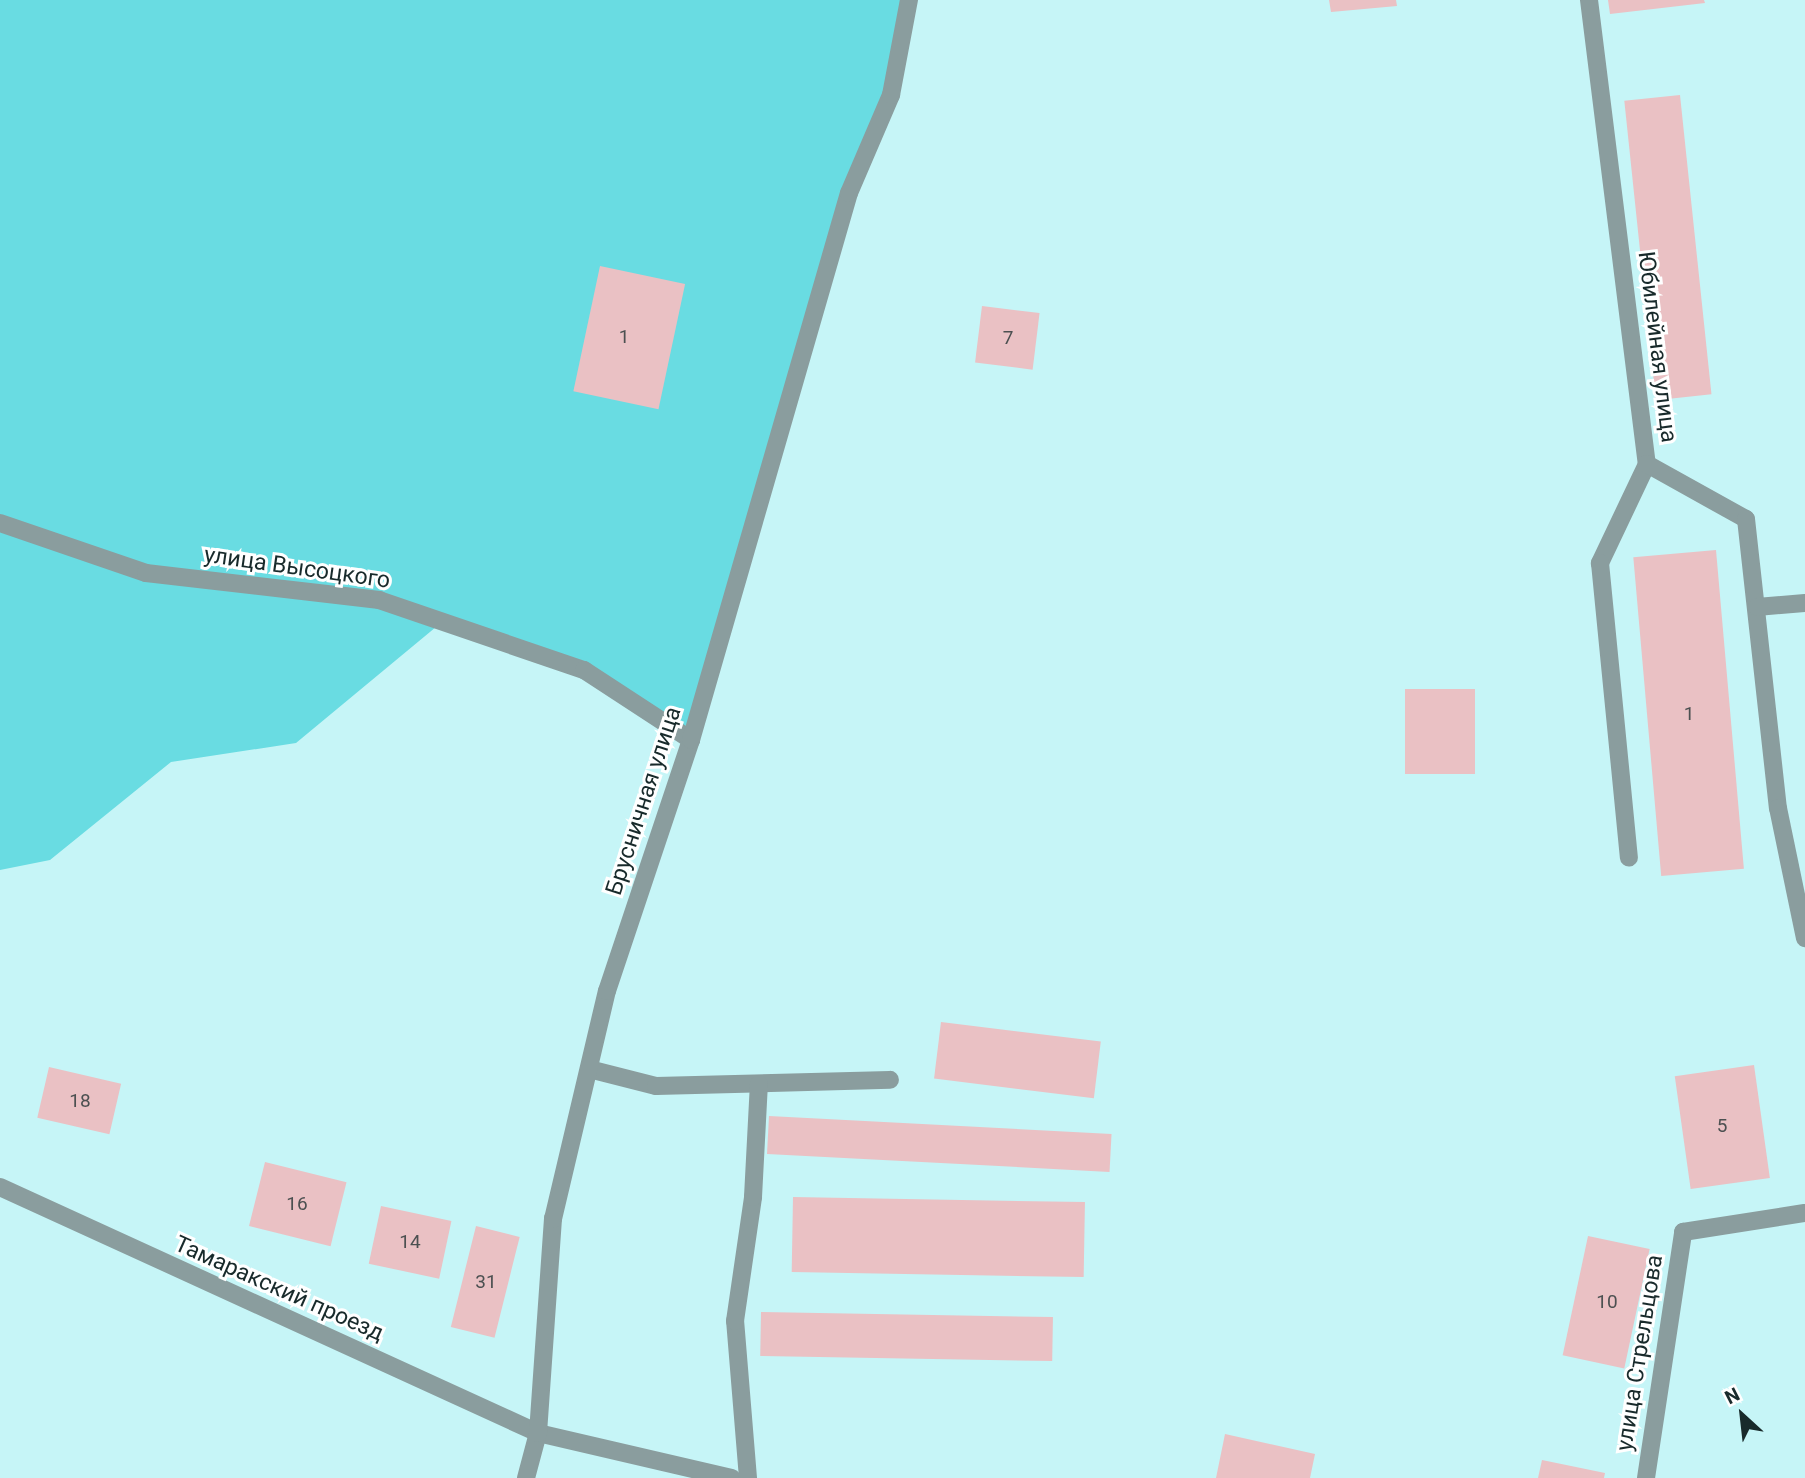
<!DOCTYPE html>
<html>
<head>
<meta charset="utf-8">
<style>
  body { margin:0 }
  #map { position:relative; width:1805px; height:1478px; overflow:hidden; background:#c6f5f7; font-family:Roboto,sans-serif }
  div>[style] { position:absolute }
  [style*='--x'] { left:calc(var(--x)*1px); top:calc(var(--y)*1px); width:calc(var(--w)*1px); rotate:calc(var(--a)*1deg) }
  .green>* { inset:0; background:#69dce2 }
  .building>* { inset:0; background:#eac1c4; transform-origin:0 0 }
  .minor>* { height:18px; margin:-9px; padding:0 9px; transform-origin:9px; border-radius:9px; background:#8a9d9e }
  span { translate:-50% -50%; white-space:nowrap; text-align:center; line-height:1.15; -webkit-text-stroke:6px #fff; paint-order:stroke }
  .number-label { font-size:19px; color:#4c5051 }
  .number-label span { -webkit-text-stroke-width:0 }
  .street-label { font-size:23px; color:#182a2b }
  .north { position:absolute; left:1707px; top:1380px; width:70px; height:70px; -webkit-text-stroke:5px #fff; paint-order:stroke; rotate:333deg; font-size:19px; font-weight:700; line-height:28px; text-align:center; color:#182a2b }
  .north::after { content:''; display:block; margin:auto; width:24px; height:32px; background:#182a2b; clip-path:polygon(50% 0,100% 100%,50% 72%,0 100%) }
</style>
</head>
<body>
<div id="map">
  <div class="green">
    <i style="clip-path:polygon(0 0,909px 0,891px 95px,849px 193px,691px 740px,584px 670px,442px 622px,296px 743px,171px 762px,50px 860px,0 870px)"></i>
  </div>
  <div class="building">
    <i style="clip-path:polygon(1329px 0,1396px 0,1397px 6px,1331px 12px)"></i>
    <i style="clip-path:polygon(1608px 0,1704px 0,1705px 3px,1610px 14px)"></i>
    <i style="left:1680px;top:95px;width:301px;height:56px;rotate:84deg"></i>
    <i style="left:600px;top:266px;width:87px;height:128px;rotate:12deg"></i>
    <i style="left:982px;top:306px;width:58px;height:57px;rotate:7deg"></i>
    <i style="left:1716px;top:550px;width:320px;height:83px;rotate:85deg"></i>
    <i style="left:1405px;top:689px;width:70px;height:85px"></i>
    <i style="left:941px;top:1022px;width:161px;height:57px;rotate:7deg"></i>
    <i style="left:1754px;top:1065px;width:114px;height:80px;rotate:82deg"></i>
    <i style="left:49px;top:1067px;width:74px;height:52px;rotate:13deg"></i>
    <i style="left:769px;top:1116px;width:343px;height:38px;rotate:3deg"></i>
    <i style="left:265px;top:1162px;width:84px;height:66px;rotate:14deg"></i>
    <i style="left:793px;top:1197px;width:292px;height:75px;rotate:1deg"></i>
    <i style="left:381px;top:1206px;width:72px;height:59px;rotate:12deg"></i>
    <i style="left:476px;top:1226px;width:45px;height:104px;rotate:14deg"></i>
    <i style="left:1588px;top:1236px;width:63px;height:122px;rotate:12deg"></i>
    <i style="left:761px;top:1312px;width:292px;height:44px;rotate:1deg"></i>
    <i style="clip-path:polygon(1225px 1434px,1315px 1454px,1310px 1478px,1216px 1478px)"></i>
    <i style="clip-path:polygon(1542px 1460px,1605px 1473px,1604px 1478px,1538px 1478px)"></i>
  </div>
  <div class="minor">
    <i style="--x:1589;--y:0;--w:468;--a:82.9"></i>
    <i style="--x:1647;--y:464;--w:110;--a:115.4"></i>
    <i style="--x:1600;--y:563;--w:296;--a:84.4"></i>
    <i style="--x:1647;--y:464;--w:113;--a:29.1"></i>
    <i style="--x:1746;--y:519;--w:291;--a:83.7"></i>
    <i style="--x:1778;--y:808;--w:133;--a:78.3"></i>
    <i style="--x:0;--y:523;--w:154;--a:18.9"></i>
    <i style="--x:146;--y:573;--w:235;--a:6.6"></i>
    <i style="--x:379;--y:600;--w:217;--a:18.9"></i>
    <i style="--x:584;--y:670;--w:128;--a:33.2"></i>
    <i style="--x:1757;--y:607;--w:48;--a:-4.8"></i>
    <i style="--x:589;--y:1069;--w:69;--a:14.2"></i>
    <i style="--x:656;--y:1086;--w:234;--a:-1.5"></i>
    <i style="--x:0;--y:1187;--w:592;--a:24.57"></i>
    <i style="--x:538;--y:1433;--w:199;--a:13.1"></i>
    <i style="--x:526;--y:1478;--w:47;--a:-75.1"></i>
    <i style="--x:538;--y:1433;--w:215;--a:-86"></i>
    <i style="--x:553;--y:1219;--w:234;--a:-76.7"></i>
    <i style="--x:607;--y:991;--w:265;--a:-71.5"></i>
    <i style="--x:691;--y:740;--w:569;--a:-73.89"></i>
    <i style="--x:849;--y:193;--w:107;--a:-66.8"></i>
    <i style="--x:891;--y:95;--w:97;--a:-79.3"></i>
    <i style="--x:748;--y:1478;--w:158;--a:-94.7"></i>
    <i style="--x:735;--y:1321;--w:125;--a:-81.7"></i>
    <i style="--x:753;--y:1197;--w:113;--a:-87"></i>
    <i style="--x:1646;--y:1478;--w:249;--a:-81.4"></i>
    <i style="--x:1683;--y:1232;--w:123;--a:-8.9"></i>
  </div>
  <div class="number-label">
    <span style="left:624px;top:337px">1</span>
    <span style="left:1008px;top:338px">7</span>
    <span style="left:1689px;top:714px">1</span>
    <span style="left:80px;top:1101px">18</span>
    <span style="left:1722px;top:1126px">5</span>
    <span style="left:297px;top:1204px">16</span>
    <span style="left:410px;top:1242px">14</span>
    <span style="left:486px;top:1282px">31</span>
    <span style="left:1607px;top:1302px">10</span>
  </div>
  <div class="street-label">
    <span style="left:1657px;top:347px;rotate:83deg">Юбилейная улица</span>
    <span style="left:297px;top:568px;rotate:8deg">улица Высоцкого</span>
    <span style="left:644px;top:801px;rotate:-72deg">Брусничная улица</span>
    <span style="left:279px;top:1289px;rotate:24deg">Тамаракский проезд</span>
    <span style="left:1640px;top:1353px;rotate:-81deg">улица Стрельцова</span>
  </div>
  <div class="north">N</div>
</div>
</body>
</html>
